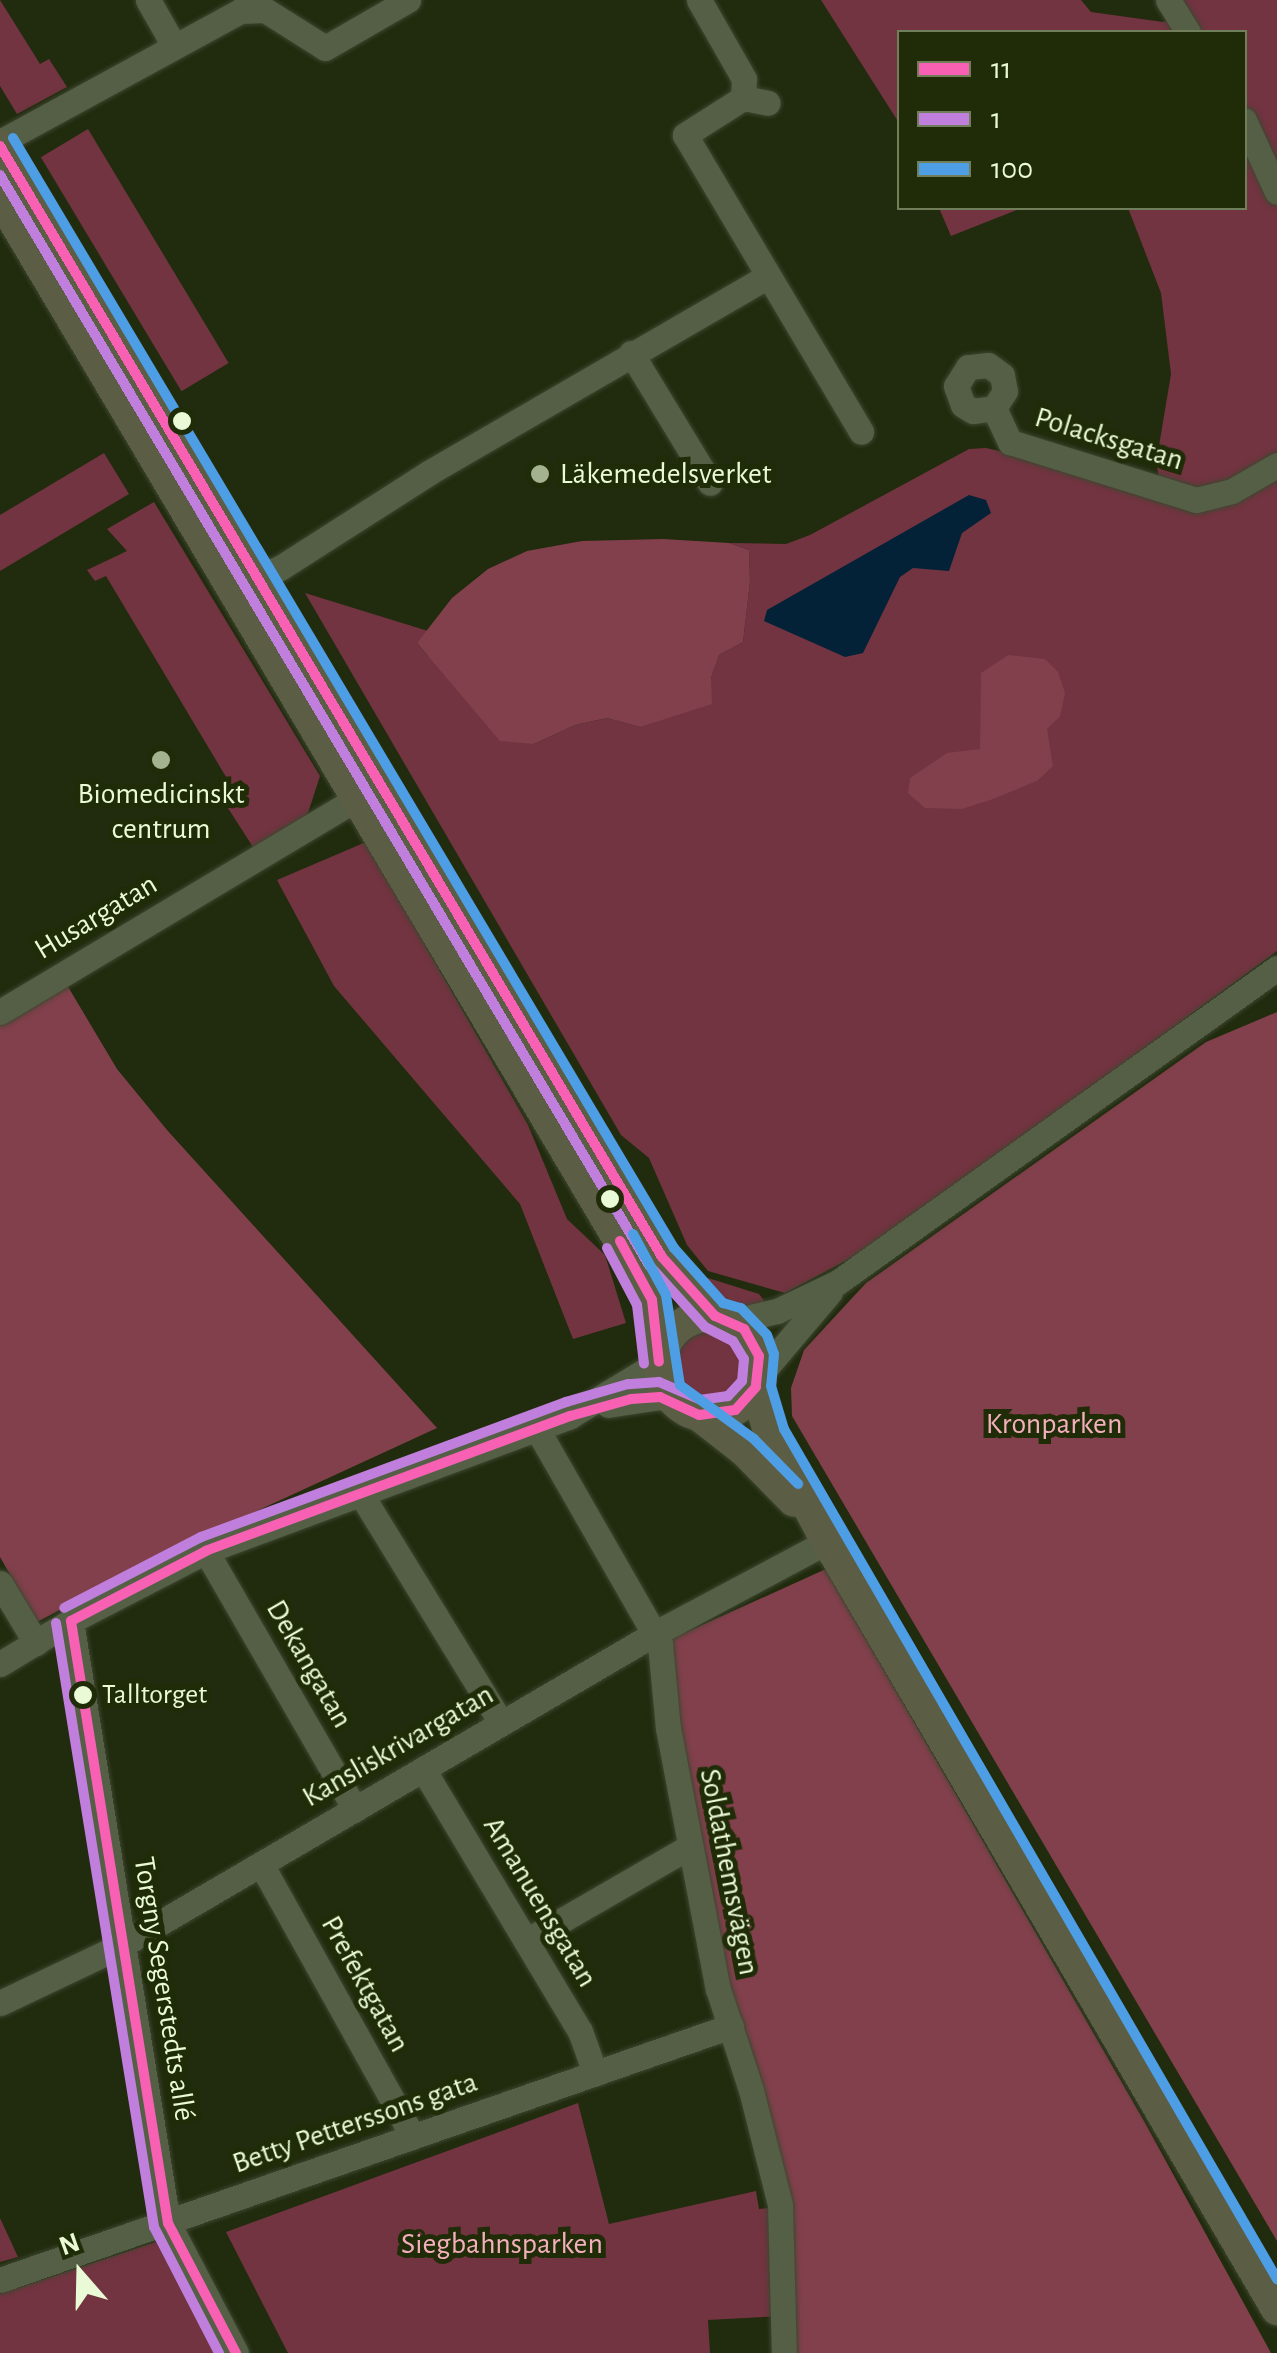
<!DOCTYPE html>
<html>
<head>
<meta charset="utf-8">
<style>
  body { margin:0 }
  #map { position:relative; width:1277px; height:2353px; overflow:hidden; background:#212b0d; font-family:"Alegreya Sans",sans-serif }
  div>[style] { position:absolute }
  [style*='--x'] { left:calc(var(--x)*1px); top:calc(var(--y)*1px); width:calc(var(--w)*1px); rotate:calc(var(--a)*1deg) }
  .green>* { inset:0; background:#723440; transform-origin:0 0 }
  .round { border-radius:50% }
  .forest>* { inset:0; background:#81404b }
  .water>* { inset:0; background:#032237 }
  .roads { filter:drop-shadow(0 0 2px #3d4630) drop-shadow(0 0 2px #3d4630) }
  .minor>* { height:25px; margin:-12.5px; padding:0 12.5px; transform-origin:12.5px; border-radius:12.5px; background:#555f45 }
  .major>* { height:32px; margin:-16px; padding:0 16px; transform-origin:16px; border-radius:16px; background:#5b5e44 }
  .major>.ring { margin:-16px; padding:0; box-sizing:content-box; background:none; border:32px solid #5b5e44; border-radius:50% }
  .bus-1>* { height:10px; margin:-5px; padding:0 5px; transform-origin:5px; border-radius:5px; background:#f860b3 }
  .bus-2>* { height:10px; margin:-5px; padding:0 5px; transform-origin:5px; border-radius:5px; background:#c07fdc }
  .bus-3>* { height:10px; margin:-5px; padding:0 5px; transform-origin:5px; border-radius:5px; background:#4d9ee5 }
  .dots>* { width:28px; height:28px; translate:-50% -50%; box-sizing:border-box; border:5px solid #1f2c07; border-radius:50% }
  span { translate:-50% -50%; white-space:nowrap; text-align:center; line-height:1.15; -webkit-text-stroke:10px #1f2c07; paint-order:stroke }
  .bus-label { font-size:28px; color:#eafad6 }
  .left { translate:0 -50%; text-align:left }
  .street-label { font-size:30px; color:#eafad6 }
  .poi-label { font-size:30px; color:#eafad6 }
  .park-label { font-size:30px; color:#f4afbc }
  .legend { position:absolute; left:897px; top:30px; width:350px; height:180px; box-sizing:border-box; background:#1f2c07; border:2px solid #707e5a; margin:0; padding:12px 18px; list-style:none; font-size:30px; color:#eafad6 }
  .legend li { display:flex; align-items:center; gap:20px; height:50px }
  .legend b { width:50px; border:2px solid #707e5a }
  .north { position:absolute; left:30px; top:2223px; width:100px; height:100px; -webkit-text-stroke:8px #1f2c07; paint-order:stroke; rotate:340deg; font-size:28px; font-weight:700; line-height:40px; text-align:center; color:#eafad6 }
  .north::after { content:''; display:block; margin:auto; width:35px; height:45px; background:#eafad6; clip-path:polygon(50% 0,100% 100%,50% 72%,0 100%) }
</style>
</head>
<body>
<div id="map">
  <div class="green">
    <i style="clip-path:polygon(0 0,40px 64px,49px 59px,67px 87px,17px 114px,0 86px)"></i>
    <i style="clip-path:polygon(821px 0,1081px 0,1091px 12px,1163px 22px,1178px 17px,1179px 0,1277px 0,1277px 951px,879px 1243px,785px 1293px,708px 1271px,687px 1245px,649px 1158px,621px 1135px,305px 593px,428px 631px,417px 643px,427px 655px,534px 744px,575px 725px,607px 718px,640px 727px,711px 678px,719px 655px,743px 642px,750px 582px,749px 550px,729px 543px,786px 544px,810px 535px,969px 449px,986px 448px,1162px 488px,1156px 464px,1171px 374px,1161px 293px,1128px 208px,1244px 208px,1244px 32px,900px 32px,899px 123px)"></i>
    <i style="left:88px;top:129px;width:273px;height:55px;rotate:59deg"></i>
    <i style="clip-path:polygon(939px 208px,1022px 208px,951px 236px)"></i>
    <i style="clip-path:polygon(104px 453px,129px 494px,0 571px,0 515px)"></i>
    <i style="clip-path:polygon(154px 502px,320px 776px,307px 816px,253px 847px,226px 805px,238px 797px,106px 576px,95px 581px,87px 570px,127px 551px,107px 529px)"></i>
    <i style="clip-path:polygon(366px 842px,528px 1125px,567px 1219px,605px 1255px,626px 1323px,573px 1339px,520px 1204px,334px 986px,277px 880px)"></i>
    <i style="clip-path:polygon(708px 1278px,759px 1294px,766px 1303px,749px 1306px,723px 1301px,699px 1284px)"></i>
    <i class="round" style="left:677px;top:1329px;width:68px;height:68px"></i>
    <i style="clip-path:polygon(578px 2103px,609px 2224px,756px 2191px,759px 2209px,776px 2207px,781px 2316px,708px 2320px,710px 2353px,288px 2353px,226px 2232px)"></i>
    <i style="clip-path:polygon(0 2218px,18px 2257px,0 2262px)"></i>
    <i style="clip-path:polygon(156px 2242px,214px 2353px,0 2353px,0 2294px)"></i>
  </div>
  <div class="forest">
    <i style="clip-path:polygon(663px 539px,729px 543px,749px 550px,750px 582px,743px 642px,719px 655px,711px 678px,712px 704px,640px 727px,607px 718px,575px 725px,534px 744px,500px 741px,417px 643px,452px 598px,488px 569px,527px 551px,582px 541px)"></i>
    <i style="clip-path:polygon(1008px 655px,1045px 659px,1058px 672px,1065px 693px,1060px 716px,1047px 729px,1053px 766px,1037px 781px,993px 799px,962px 809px,925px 808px,908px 793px,910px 778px,947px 753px,980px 749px,981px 673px)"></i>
    <i style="clip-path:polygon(61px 975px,117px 1069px,167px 1130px,437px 1428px,185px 1544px,37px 1622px,0 1557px,0 1012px)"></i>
    <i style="clip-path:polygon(1277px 1012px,1277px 2241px,792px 1416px,791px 1388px,804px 1350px,866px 1283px,1206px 1042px)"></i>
    <i style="clip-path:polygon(826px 1569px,1144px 2121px,1271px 2353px,784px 2353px,786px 2306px,751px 2090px,660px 1644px)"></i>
  </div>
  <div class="water">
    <i style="clip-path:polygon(969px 495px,986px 500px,991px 513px,962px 533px,949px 571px,913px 568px,900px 577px,863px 653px,845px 657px,764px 621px,767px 610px)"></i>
  </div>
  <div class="roads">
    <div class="minor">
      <i style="--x:148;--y:0;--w:51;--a:60.4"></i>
      <i style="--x:699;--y:0;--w:91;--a:60.3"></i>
      <i style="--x:744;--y:79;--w:19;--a:93"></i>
      <i style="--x:743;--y:98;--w:69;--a:147.5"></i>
      <i style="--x:685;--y:135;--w:345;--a:59.3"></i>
      <i style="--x:1168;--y:0;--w:38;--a:58"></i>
      <i style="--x:743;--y:98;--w:25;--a:11"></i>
      <i style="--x:1244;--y:120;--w:79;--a:65.4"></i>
      <i style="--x:0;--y:142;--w:273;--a:-28.6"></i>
      <i style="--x:240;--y:11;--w:25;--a:-2"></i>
      <i style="--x:265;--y:10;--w:71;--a:32.3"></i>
      <i style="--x:325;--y:48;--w:96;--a:-30"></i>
      <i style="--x:631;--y:353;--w:152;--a:58.7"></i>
      <i style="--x:994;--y:408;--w:20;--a:-57"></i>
      <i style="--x:1005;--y:391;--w:16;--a:-101"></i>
      <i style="--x:1002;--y:375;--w:17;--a:-144"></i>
      <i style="--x:988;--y:365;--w:20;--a:174"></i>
      <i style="--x:968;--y:367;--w:22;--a:122"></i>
      <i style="--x:956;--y:386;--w:20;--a:70"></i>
      <i style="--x:963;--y:405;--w:12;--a:31"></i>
      <i style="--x:973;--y:411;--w:21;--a:-8"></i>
      <i style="--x:994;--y:408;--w:38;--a:65"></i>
      <i style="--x:1010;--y:442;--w:195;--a:17.3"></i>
      <i style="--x:1196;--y:500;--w:37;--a:-14"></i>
      <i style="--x:1232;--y:491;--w:52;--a:-30"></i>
      <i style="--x:242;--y:583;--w:41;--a:-21.5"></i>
      <i style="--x:280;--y:568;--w:178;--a:-32.6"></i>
      <i style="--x:430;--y:472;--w:388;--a:-30.1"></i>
      <i style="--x:0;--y:1012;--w:432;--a:-30.9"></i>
      <i style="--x:733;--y:1321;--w:45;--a:-12.8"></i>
      <i style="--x:777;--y:1311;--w:68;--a:-25.4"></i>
      <i style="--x:838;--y:1282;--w:540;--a:-35.57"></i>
      <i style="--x:759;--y:1376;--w:110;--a:-49.8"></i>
      <i style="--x:608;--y:1405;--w:53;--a:-8.7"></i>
      <i style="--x:660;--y:1397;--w:15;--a:16"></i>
      <i style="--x:537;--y:1429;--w:248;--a:60.2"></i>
      <i style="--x:660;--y:1644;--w:84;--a:84.6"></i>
      <i style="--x:668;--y:1728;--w:266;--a:79.2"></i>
      <i style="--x:718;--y:1989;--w:106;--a:71.9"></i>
      <i style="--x:751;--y:2090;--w:119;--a:75.8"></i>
      <i style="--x:780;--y:2205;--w:148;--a:88.5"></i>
      <i style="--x:359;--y:1491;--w:272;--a:58.5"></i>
      <i style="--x:206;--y:1551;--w:298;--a:60"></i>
      <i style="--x:0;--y:1583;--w:70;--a:59"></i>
      <i style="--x:71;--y:1621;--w:610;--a:80.85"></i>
      <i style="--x:168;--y:2223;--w:147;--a:62.4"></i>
      <i style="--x:0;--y:1664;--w:83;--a:-31.2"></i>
      <i style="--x:71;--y:1621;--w:152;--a:-27.4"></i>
      <i style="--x:206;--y:1551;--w:388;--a:-20.3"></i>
      <i style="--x:570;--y:1416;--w:104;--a:-31.2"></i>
      <i style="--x:423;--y:1769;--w:305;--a:59.1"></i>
      <i style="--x:580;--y:2031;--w:45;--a:70.3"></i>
      <i style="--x:261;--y:1864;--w:312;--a:60.9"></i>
      <i style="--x:526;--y:1941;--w:188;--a:-30"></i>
      <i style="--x:0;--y:2003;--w:137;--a:-25.4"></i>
      <i style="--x:124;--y:1944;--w:614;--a:-30.32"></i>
      <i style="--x:654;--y:1634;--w:197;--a:-28.1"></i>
      <i style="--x:0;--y:2280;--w:774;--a:-19.16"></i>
    </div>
    <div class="major">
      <i style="--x:0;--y:146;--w:1293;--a:59.21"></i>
      <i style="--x:662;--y:1257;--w:79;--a:48.1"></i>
      <i style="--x:0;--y:197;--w:1248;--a:59.3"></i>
      <i style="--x:637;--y:1270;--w:34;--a:63"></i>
      <i style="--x:652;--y:1300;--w:53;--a:80.2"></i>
      <i class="ring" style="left:660px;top:1316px;width:68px;height:68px"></i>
      <i style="--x:756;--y:1387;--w:50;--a:73.7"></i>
      <i style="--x:770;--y:1435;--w:108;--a:61.8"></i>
      <i style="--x:821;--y:1530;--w:903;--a:59.66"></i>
      <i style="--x:699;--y:1415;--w:57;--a:37.9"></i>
      <i style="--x:744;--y:1450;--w:71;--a:45.6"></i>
    </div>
  </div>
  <div class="bus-1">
    <i style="--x:0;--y:146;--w:1293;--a:59.21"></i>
    <i style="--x:662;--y:1257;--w:79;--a:48.1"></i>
    <i style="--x:715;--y:1316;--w:32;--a:24"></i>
    <i style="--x:744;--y:1329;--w:31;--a:61"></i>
    <i style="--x:759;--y:1356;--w:31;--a:96"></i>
    <i style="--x:756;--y:1387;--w:31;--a:132"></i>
    <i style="--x:735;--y:1410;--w:36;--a:172"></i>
    <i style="--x:699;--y:1415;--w:43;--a:-155.2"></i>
    <i style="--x:660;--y:1397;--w:29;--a:176"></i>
    <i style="--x:631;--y:1399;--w:63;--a:164.4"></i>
    <i style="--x:570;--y:1416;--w:388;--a:159.7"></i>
    <i style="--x:206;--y:1551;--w:152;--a:152.6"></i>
    <i style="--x:620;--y:1241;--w:67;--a:61.5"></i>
    <i style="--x:652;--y:1300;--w:62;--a:83.6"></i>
    <i style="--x:71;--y:1621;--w:610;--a:80.85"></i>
    <i style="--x:168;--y:2223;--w:147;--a:62.4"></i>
  </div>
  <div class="bus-2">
    <i style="--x:0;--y:175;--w:1269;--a:59.23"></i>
    <i style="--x:649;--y:1265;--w:84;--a:47.9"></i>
    <i style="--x:705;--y:1327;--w:31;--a:27"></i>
    <i style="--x:733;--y:1341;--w:21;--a:59"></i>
    <i style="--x:744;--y:1359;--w:22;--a:95"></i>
    <i style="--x:742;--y:1381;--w:21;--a:133"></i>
    <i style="--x:728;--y:1396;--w:27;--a:172"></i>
    <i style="--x:701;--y:1400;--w:46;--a:-156.8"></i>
    <i style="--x:659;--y:1382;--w:31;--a:176"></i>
    <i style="--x:628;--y:1384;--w:65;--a:163.8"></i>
    <i style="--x:566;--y:1402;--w:389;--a:159.7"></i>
    <i style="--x:201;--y:1537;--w:154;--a:152.6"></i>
    <i style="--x:607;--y:1248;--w:64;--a:62.2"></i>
    <i style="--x:637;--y:1305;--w:59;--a:83.2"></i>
    <i style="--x:56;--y:1623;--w:612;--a:80.78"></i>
    <i style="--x:154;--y:2227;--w:142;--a:62.7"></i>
  </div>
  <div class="bus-3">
    <i style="--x:13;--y:138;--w:1292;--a:59.23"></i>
    <i style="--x:674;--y:1248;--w:74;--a:48.3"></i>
    <i style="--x:723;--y:1303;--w:19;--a:16"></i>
    <i style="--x:741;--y:1308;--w:37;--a:46"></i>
    <i style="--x:767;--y:1335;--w:20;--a:70"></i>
    <i style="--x:774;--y:1354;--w:32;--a:95"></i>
    <i style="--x:771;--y:1386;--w:45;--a:73.2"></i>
    <i style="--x:784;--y:1429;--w:983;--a:59.89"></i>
    <i style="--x:633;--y:1234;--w:69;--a:61.6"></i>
    <i style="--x:666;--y:1295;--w:91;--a:81.2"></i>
    <i style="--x:680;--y:1385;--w:92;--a:36.1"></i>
    <i style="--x:754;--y:1439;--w:63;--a:45.6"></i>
  </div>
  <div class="dots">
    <i style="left:182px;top:421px;background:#eafad6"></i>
    <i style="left:540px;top:474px;background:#a4b290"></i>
    <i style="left:161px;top:760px;background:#a4b290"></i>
    <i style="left:610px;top:1199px;background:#eafad6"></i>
    <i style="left:83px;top:1695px;background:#eafad6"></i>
  </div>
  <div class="bus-label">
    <span class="left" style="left:102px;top:1695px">Talltorget</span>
  </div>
  <div class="street-label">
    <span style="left:1109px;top:439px;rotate:17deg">Polacksgatan</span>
    <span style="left:96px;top:917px;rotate:-31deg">Husargatan</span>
    <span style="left:309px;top:1664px;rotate:60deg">Dekangatan</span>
    <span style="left:398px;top:1746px;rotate:-30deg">Kansliskrivargatan</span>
    <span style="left:729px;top:1872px;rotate:79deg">Soldathemsvägen</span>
    <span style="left:540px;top:1902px;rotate:59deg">Amanuensgatan</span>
    <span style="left:365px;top:1984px;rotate:61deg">Prefektgatan</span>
    <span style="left:164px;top:1989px;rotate:81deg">Torgny Segerstedts allé</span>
    <span style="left:355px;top:2123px;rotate:-19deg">Betty Petterssons gata</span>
  </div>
  <div class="poi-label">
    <span class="left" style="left:560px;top:474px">Läkemedelsverket</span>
    <span style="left:161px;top:811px">Biomedicinskt<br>centrum</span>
  </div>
  <div class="park-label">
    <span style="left:1054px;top:1424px">Kronparken</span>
    <span style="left:502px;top:2244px">Siegbahnsparken</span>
  </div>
  <ul class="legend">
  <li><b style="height:12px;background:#f860b3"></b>11</li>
  <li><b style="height:12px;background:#c07fdc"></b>1</li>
  <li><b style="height:12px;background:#4d9ee5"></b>100</li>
  </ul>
  <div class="north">N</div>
</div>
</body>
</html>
